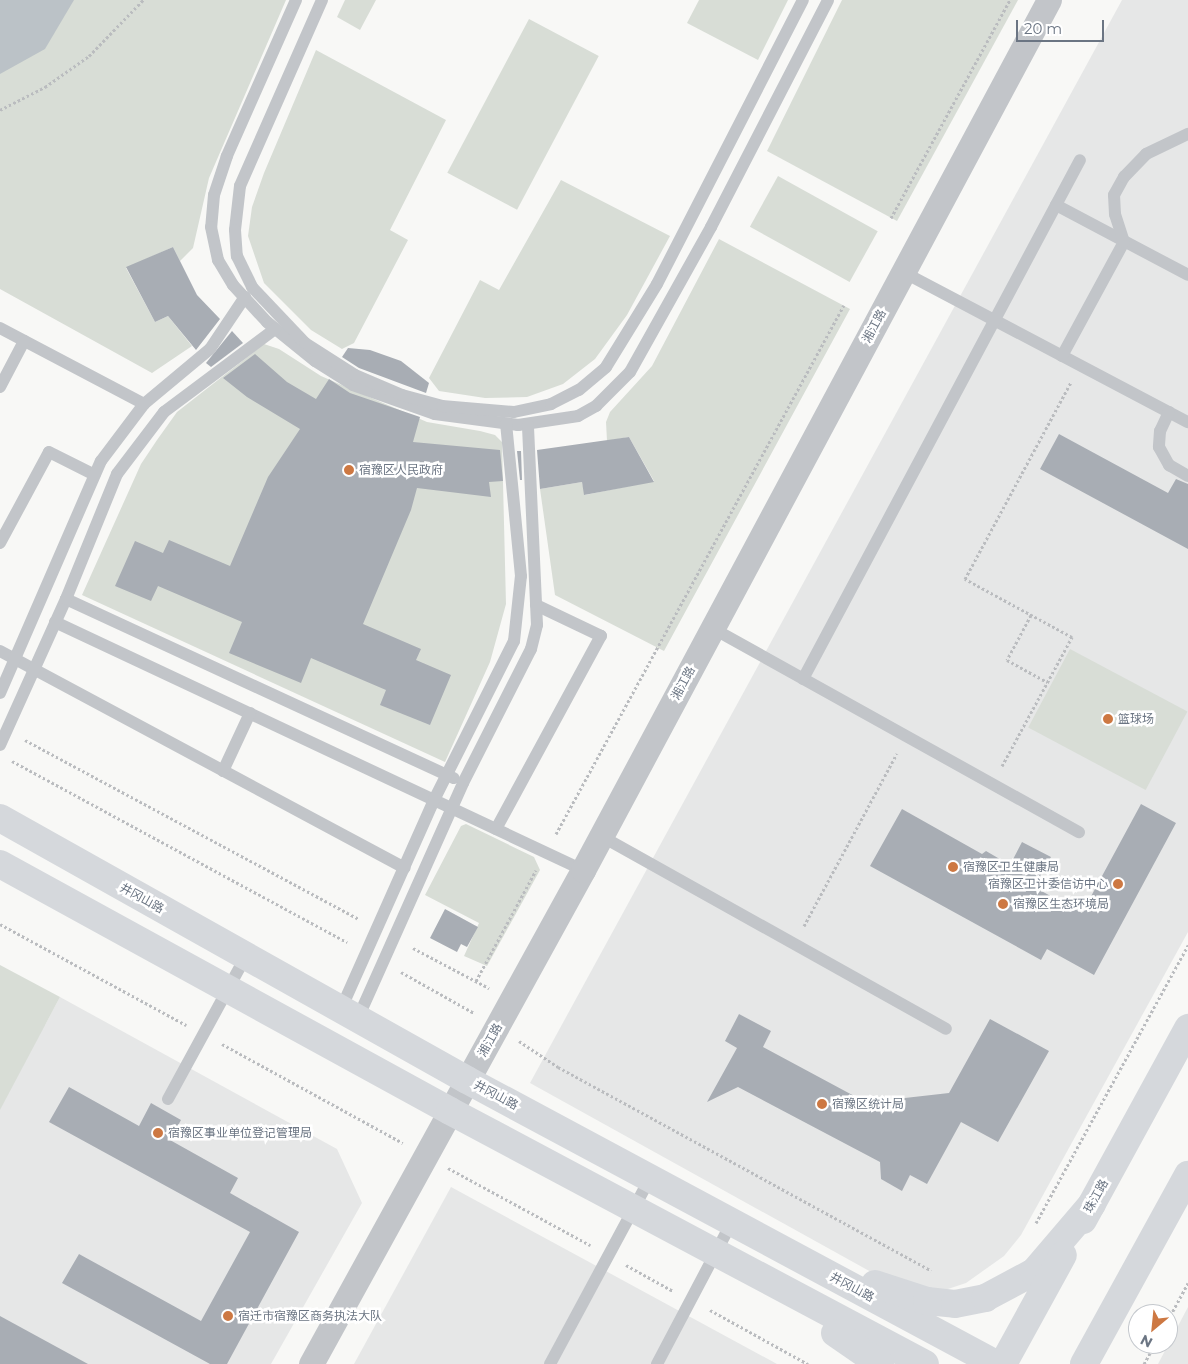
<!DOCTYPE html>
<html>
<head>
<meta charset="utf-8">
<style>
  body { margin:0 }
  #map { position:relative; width:1188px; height:1364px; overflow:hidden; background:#f8f8f6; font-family:Montserrat,"Noto Sans SC",sans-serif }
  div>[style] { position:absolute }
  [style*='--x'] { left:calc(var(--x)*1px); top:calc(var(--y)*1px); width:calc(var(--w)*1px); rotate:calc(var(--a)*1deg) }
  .built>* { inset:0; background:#e6e7e7 }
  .green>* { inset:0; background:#d8ddd6; transform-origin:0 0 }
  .water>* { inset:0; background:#bbc2c7 }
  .building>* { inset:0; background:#a8adb4 }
  .path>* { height:3px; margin-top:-1.5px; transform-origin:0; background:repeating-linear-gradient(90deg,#babcbf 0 2.5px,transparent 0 5px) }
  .lane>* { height:12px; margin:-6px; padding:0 6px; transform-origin:6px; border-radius:6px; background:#c2c5c9 }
  .street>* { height:25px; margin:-12.5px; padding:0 12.5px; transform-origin:12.5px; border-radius:12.5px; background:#c2c5c9 }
  .secondary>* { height:28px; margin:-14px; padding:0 14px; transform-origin:14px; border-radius:14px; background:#d5d8dc }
  .dots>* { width:14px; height:14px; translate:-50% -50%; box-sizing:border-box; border:2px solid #fff; border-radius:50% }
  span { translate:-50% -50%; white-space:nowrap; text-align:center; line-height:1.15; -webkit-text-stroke:5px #fff; paint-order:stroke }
  .street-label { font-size:12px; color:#6b7583 }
  .poi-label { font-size:12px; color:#6b7583 }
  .left { translate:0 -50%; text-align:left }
  .right { translate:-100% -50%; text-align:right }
  .north { position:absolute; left:1128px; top:1304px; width:50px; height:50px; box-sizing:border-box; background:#fff; border:1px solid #c4c8cd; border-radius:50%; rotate:208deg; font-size:14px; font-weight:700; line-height:20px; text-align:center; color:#6b7583 }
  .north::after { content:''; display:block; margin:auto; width:18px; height:22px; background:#cd7842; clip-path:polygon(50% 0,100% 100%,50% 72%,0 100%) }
  .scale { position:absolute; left:1016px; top:20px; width:88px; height:22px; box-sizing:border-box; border:2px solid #6b7583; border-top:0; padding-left:6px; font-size:15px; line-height:18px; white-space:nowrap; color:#6b7583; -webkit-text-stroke:4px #fff; paint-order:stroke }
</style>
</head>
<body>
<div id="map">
  <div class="built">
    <i style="clip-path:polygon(1122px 0,1188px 0,1188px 932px,1021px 1235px,1004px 1256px,966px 1283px,942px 1291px,900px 1288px,530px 1083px)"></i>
    <i style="clip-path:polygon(60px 997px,337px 1149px,362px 1203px,271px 1364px,0 1364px,0 1001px,45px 1025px)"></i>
    <i style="clip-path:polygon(451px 1187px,777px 1364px,354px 1364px)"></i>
    <i style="clip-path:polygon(1188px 1307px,1188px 1364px,1158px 1364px)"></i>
  </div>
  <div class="green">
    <i style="clip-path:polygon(0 0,286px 0,209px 178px,193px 248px,180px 261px,173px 247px,126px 268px,155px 322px,168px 316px,192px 346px,152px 373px,0 289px)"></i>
    <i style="clip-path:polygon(345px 0,376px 0,360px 30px,337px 17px)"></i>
    <i style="clip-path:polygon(699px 0,788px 0,758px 60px,687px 23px)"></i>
    <i style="clip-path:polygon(842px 0,1018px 0,897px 221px,767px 151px)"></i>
    <i style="left:529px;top:19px;width:79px;height:174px;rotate:28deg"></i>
    <i style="clip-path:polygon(316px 50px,446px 120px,390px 230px,408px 240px,354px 343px,342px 349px,311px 330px,264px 283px,248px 236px,252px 207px,264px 173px)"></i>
    <i style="left:778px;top:176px;width:114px;height:58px;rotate:29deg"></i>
    <i style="clip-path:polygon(561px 180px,670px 236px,627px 315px,595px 359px,563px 384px,527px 397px,485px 398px,439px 391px,429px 378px,480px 280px,499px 290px)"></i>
    <i style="clip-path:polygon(719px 239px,850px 309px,664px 651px,555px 595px,540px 489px,582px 482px,585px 495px,654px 481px,629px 437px,607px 441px,606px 422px,610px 412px,652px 366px)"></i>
    <i style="clip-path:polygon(264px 344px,279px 349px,321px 376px,427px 422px,480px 431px,495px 435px,502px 442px,506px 604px,490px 662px,445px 762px,82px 595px,141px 464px,157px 440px,177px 412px)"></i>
    <i style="left:1070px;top:649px;width:133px;height:89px;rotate:28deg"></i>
    <i style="clip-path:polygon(466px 824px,534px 857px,540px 870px,487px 966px,464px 956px,479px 923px,425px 895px,461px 826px)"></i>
    <i style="clip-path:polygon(0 965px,60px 997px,0 1110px)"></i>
  </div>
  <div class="water">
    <i style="clip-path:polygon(0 0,74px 0,45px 49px,0 74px)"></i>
  </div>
  <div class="building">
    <i style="clip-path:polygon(173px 247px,197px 295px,220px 319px,196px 350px,168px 316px,155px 322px,126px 267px)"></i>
    <i style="clip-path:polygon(232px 331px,243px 343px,211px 367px,206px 363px)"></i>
    <i style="clip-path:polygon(348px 348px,370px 350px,401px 361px,429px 383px,426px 393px,359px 368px,342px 357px)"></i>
    <i style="clip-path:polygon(255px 354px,287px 382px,316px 399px,329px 379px,350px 393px,420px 417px,413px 442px,500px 450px,503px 481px,489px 482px,491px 497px,417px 488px,411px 510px,363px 624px,421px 649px,416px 660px,451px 675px,430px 725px,380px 705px,386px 690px,311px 658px,301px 683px,229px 653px,242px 622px,158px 586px,151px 601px,115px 586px,135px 541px,163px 553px,169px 540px,230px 566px,268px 477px,300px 429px,247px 397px,223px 378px)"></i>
    <i style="clip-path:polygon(1059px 434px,1168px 493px,1176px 479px,1188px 484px,1188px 549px,1040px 469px)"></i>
    <i style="clip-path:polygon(629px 437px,654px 482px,584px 495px,582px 482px,540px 489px,537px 450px)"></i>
    <i style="clip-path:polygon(517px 451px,521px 451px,522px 480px,520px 480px)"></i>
    <i style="clip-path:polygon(1141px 804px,1176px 823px,1094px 975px,1047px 949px,1041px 960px,870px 866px,902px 809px,982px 854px,986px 851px,1010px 865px,1022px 842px,1051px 857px,1034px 887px,1082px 913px)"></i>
    <i style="clip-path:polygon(445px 909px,478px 927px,467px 947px,461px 944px,457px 952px,430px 938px)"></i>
    <i style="clip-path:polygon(739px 1014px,771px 1031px,763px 1047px,884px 1112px,896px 1099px,949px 1093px,990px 1019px,1049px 1051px,998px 1142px,961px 1122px,927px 1184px,910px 1175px,902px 1191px,881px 1179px,880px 1162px,738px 1087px,707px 1102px,737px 1048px,725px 1041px)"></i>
    <i style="clip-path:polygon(69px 1087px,139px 1126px,151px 1103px,181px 1120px,170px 1140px,238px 1178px,230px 1193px,299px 1232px,227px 1364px,210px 1364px,62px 1283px,79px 1254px,201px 1321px,250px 1232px,49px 1122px)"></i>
    <i style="clip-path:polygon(0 1316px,88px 1364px,0 1364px)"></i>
  </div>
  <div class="path">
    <i style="--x:0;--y:110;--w:51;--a:-27.1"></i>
    <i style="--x:45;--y:87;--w:54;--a:-35.2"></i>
    <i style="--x:89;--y:56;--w:78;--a:-46"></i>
    <i style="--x:891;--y:218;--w:248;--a:-61.4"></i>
    <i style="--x:1031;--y:615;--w:51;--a:118.1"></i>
    <i style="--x:1007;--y:660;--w:46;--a:28.8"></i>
    <i style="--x:25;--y:740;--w:379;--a:28.2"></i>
    <i style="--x:12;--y:761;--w:381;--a:28.4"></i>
    <i style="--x:1002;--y:766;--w:147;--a:-61.5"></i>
    <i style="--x:1072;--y:637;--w:122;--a:-151.5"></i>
    <i style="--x:965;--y:579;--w:224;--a:-61.7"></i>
    <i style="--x:556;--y:834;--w:602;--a:-61.44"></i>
    <i style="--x:0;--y:924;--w:212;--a:28.5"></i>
    <i style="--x:804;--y:926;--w:196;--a:-61.7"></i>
    <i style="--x:413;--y:948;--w:86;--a:27.8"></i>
    <i style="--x:401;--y:972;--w:84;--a:29.3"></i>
    <i style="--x:476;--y:981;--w:126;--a:-61.6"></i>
    <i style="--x:519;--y:1041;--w:47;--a:33.7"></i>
    <i style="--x:558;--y:1067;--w:425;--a:28.6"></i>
    <i style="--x:222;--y:1044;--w:206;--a:28.7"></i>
    <i style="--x:448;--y:1168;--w:162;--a:28.5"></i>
    <i style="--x:1036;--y:1223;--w:317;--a:-61.3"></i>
    <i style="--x:626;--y:1265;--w:54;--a:29"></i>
    <i style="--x:710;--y:1310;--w:112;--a:28.9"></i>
    <i style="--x:1168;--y:1320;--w:42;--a:-61.6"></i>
    <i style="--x:1144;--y:1364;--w:23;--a:-61"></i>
  </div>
  <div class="lane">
    <i style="--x:296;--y:0;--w:171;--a:113.9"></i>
    <i style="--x:227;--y:156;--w:41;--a:108.4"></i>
    <i style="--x:214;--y:195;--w:32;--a:95"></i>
    <i style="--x:211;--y:227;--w:34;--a:78"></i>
    <i style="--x:218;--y:260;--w:29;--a:59"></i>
    <i style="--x:233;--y:285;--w:50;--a:47.4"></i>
    <i style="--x:267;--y:322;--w:62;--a:39.1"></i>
    <i style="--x:315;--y:361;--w:45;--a:32.3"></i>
    <i style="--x:353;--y:385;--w:87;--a:19.5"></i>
    <i style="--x:435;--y:414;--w:84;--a:7.5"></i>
    <i style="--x:518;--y:425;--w:61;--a:-8.5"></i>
    <i style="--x:578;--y:416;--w:21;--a:-29"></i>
    <i style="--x:596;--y:406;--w:48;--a:-45"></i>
    <i style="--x:630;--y:372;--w:166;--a:-60.8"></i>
    <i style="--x:711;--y:227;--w:255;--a:-62.7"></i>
    <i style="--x:322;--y:0;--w:203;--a:113.8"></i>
    <i style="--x:240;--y:186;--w:44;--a:96.5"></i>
    <i style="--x:235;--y:230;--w:26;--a:86"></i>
    <i style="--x:237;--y:256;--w:34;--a:64"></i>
    <i style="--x:252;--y:287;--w:77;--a:46.6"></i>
    <i style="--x:305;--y:343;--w:59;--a:32.6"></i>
    <i style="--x:355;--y:375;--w:51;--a:23.1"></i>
    <i style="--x:402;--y:395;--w:41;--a:15.4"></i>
    <i style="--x:442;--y:406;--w:72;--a:4.8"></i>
    <i style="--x:514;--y:412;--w:38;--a:-12"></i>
    <i style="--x:551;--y:404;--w:31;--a:-27"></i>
    <i style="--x:579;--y:390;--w:35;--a:-40"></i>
    <i style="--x:606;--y:367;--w:97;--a:-58.4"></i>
    <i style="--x:657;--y:284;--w:319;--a:-62.8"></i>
    <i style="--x:1056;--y:205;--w:149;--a:27.9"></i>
    <i style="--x:903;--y:272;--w:322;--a:27.8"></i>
    <i style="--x:0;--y:328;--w:163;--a:27.8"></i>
    <i style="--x:1062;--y:356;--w:130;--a:-61.5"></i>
    <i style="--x:1124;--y:242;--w:29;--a:-108"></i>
    <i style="--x:1115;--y:214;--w:19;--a:-93"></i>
    <i style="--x:1114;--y:195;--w:21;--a:-61"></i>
    <i style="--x:1124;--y:177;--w:32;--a:-46"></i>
    <i style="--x:1146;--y:154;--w:47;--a:-25.5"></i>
    <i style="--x:0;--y:387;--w:52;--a:-62.4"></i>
    <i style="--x:1169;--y:412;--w:21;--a:115"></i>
    <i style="--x:1160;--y:431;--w:16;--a:94"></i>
    <i style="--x:1159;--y:447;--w:21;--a:61"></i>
    <i style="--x:1169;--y:465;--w:22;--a:30"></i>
    <i style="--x:0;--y:543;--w:103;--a:-61.7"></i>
    <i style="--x:49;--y:452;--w:51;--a:26.6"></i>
    <i style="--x:66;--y:599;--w:427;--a:24.8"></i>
    <i style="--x:55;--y:622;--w:583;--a:25.16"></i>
    <i style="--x:712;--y:628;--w:420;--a:29.1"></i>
    <i style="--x:0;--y:651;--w:459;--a:28.2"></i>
    <i style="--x:803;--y:679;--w:588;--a:-61.91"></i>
    <i style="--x:0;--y:693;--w:253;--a:-66.5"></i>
    <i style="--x:101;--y:461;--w:71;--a:-53"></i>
    <i style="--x:144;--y:404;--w:86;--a:-39.8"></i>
    <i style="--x:210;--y:349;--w:63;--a:-56.1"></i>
    <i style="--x:0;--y:745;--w:160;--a:-65.7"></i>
    <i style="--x:66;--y:599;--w:135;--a:-67.8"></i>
    <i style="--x:117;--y:474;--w:78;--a:-52.8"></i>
    <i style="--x:164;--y:412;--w:139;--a:-36.8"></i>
    <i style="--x:223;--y:771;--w:64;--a:-65"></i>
    <i style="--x:496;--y:829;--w:220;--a:-61.5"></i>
    <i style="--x:601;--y:636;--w:72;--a:-154.5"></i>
    <i style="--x:601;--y:836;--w:395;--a:29.2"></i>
    <i style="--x:341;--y:1009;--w:229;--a:-66"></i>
    <i style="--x:434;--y:800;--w:178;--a:-63.3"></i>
    <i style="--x:514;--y:641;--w:65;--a:-83.9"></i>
    <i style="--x:521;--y:576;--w:153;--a:-95.6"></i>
    <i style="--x:358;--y:1018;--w:257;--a:-65.9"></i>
    <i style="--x:463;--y:783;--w:150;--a:-63.1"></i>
    <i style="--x:531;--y:649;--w:25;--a:-76"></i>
    <i style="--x:537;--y:625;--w:200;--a:-92.6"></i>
    <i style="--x:168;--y:1099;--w:163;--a:-61.4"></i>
    <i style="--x:550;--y:1364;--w:211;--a:-61.7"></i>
    <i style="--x:657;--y:1364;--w:161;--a:-62.2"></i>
  </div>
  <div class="street">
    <i style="--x:311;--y:1364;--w:564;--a:-61.16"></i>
    <i style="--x:583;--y:870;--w:987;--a:-61.83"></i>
  </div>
  <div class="secondary">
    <i style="--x:0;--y:818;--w:535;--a:29.29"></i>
    <i style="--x:467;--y:1080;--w:600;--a:28.23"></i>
    <i style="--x:0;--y:864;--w:513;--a:28.76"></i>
    <i style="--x:450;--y:1111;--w:538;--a:28.04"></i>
    <i style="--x:1083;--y:1220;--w:219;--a:-61.3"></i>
    <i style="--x:875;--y:1284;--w:55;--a:18.1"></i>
    <i style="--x:927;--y:1301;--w:28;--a:6"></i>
    <i style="--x:955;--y:1304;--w:31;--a:-11"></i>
    <i style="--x:985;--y:1298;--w:55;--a:-28"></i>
    <i style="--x:1034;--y:1272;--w:89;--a:-49.5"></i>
    <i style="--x:835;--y:1333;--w:55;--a:34.6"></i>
    <i style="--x:1003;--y:1364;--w:124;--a:-61.2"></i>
    <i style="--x:1084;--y:1364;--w:216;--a:-61.2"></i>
  </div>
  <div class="dots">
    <i style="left:349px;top:470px;background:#cd7842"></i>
    <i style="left:1108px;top:719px;background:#cd7842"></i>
    <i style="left:953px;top:867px;background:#cd7842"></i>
    <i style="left:1118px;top:884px;background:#cd7842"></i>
    <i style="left:1003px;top:904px;background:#cd7842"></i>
    <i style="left:822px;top:1104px;background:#cd7842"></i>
    <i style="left:158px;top:1133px;background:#cd7842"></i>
    <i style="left:228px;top:1316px;background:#cd7842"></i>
  </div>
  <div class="street-label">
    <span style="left:874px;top:326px;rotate:-62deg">湘江路</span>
    <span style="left:683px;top:683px;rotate:-62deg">湘江路</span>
    <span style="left:142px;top:898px;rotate:29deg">井冈山路</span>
    <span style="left:490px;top:1040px;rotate:-61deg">湘江路</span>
    <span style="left:496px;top:1095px;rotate:28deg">井冈山路</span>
    <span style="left:1096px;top:1196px;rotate:-61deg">珠江路</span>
    <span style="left:852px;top:1287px;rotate:28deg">井冈山路</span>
  </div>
  <div class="poi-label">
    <span class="left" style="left:359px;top:470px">宿豫区人民政府</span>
    <span class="left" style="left:1118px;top:719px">篮球场</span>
    <span class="left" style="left:963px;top:867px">宿豫区卫生健康局</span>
    <span class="right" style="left:1108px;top:884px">宿豫区卫计委信访中心</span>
    <span class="left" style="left:1013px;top:904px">宿豫区生态环境局</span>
    <span class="left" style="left:832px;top:1104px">宿豫区统计局</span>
    <span class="left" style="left:168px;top:1133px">宿豫区事业单位登记管理局</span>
    <span class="left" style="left:238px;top:1316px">宿迁市宿豫区商务执法大队</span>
  </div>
  <div class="north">N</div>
  <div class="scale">20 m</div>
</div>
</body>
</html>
